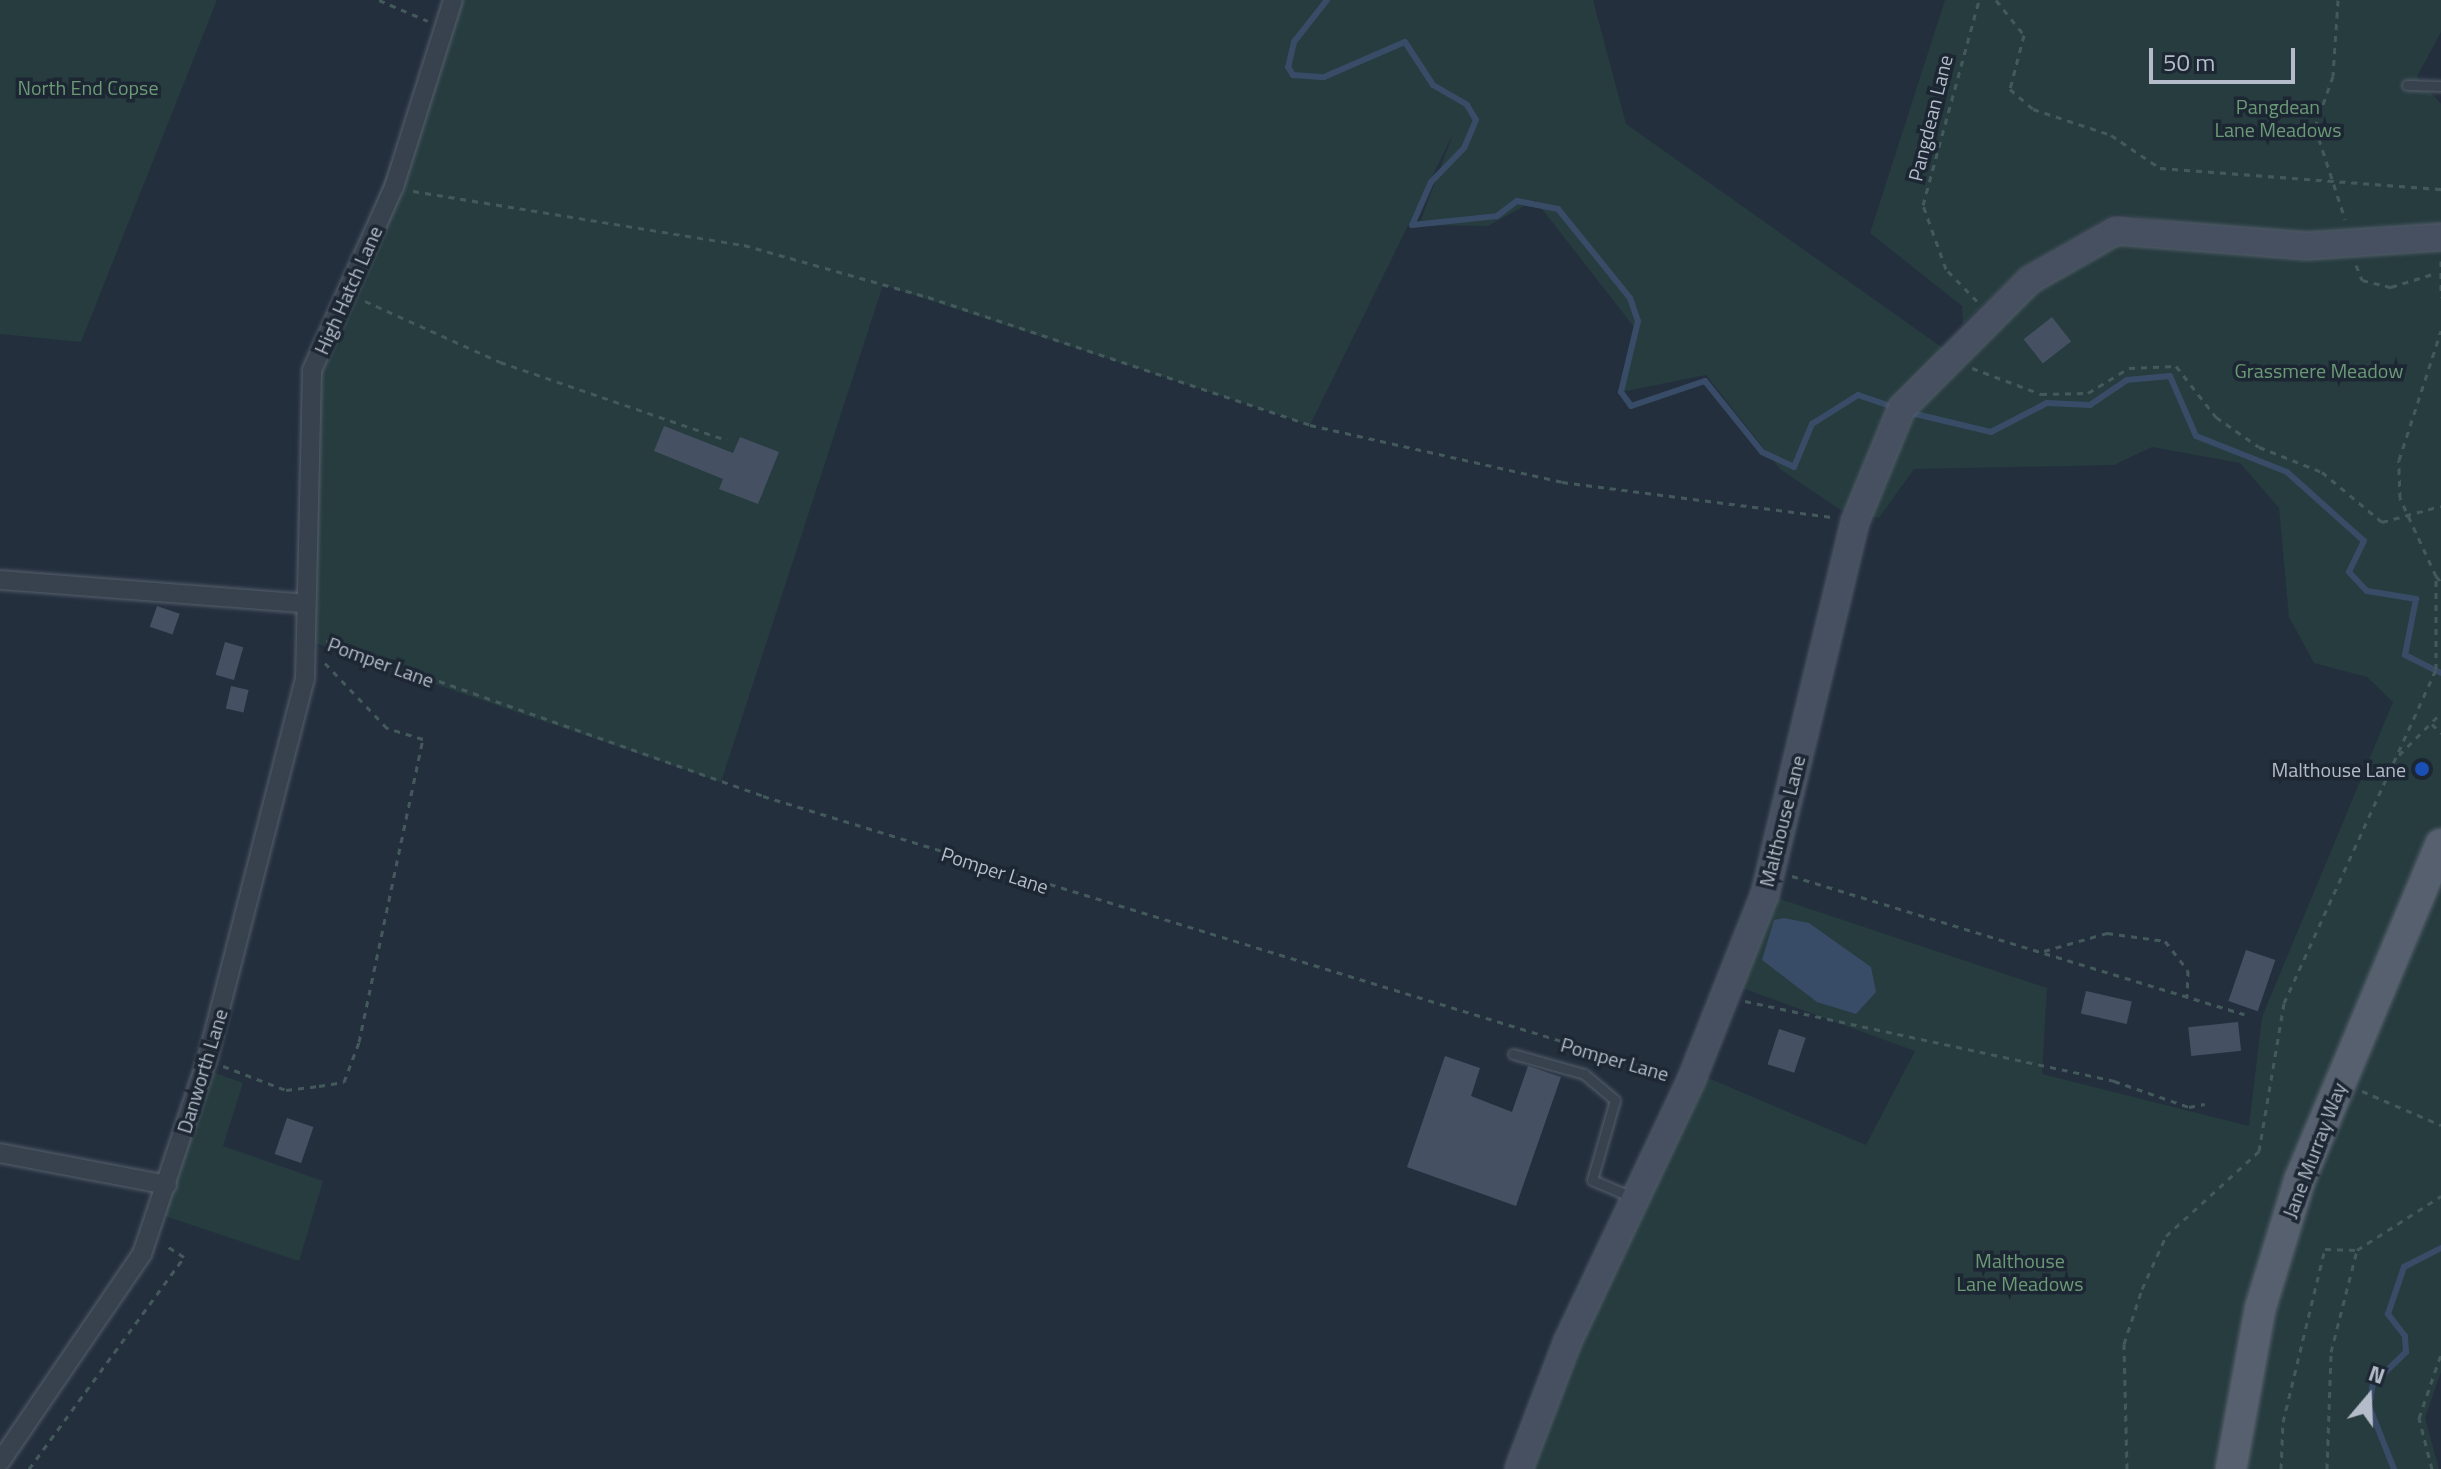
<!DOCTYPE html>
<html>
<head>
<meta charset="utf-8">
<style>
  body { margin:0 }
  #map { position:relative; width:2441px; height:1469px; overflow:hidden; background:#242f3e; font-family:"Titillium Web",sans-serif }
  div>[style] { position:absolute }
  [style*='--x'] { left:calc(var(--x)*1px); top:calc(var(--y)*1px); width:calc(var(--w)*1px); rotate:calc(var(--a)*1deg) }
  .green>* { inset:0; background:#263c3f }
  .water>* { inset:0; background:#394c67 }
  .stream>* { height:6px; margin:-3px; padding:0 3px; transform-origin:3px; border-radius:3px; background:#394c67 }
  .building>* { inset:0; background:#455162; transform-origin:0 0 }
  .path>* { height:3px; margin-top:-1.5px; transform-origin:0; background:repeating-linear-gradient(90deg,#44595c 0 6px,transparent 0 12px) }
  .roads { filter:drop-shadow(0 0 2px #565f6c) drop-shadow(0 0 2px #565f6c) }
  .lane>* { height:9px; margin:-4.5px; padding:0 4.5px; transform-origin:4.5px; border-radius:4.5px; background:#38414e }
  .street>* { height:18px; margin:-9px; padding:0 9px; transform-origin:9px; border-radius:9px; background:#38414e }
  .secondary>* { height:26px; margin:-13px; padding:0 13px; transform-origin:13px; border-radius:13px; background:#465061 }
  .primary>* { height:30px; margin:-15px; padding:0 15px; transform-origin:15px; border-radius:15px; background:#56606e }
  .dots>* { width:22px; height:22px; translate:-50% -50%; box-sizing:border-box; border:4px solid #1d2633; border-radius:50% }
  span { translate:-50% -50%; white-space:nowrap; text-align:center; line-height:1.15; -webkit-text-stroke:7px #1d2633; paint-order:stroke }
  .park-label { font-size:20px; color:#6b9a76 }
  .street-label { font-size:20px; color:#b4bcc9 }
  .poi-label { font-size:20px; color:#b4bcc9 }
  .right { translate:-100% -50%; text-align:right }
  .north { position:absolute; left:2329px; top:1357px; width:80px; height:80px; -webkit-text-stroke:6px #1d2633; paint-order:stroke; rotate:19deg; font-size:22px; font-weight:700; line-height:32px; text-align:center; color:#b4bcc9 }
  .north::after { content:''; display:block; margin:auto; width:28px; height:36px; background:#b4bcc9; clip-path:polygon(50% 0,100% 100%,50% 72%,0 100%) }
  .scale { position:absolute; left:2149px; top:48px; width:146px; height:36px; box-sizing:border-box; border:4px solid #b4bcc9; border-top:0; padding-left:10px; font-size:24px; line-height:28px; white-space:nowrap; color:#b4bcc9; -webkit-text-stroke:6px #1d2633; paint-order:stroke }
</style>
</head>
<body>
<div id="map">
  <div class="green">
    <i style="clip-path:polygon(0 0,217px 0,81px 342px,0 334px)"></i>
    <i style="clip-path:polygon(453px 0,1593px 0,1626px 124px,1957px 358px,2037px 288px,2120px 238px,2441px 245px,2441px 1372px,2425px 1418px,2439px 1469px,1519px 1469px,1694px 1072px,1866px 1145px,1915px 1051px,1731px 984px,1765px 894px,2047px 988px,2042px 1074px,2249px 1126px,2262px 1017px,2393px 702px,2367px 677px,2314px 663px,2289px 617px,2279px 508px,2240px 463px,2152px 447px,2114px 465px,1914px 469px,1879px 518px,1839px 509px,1780px 469px,1706px 375px,1621px 392px,1634px 327px,1535px 200px,1488px 226px,1419px 225px,1453px 134px,1310px 425px,883px 285px,721px 782px,306px 640px,312px 370px)"></i>
    <i style="clip-path:polygon(1945px 0,2441px 0,2441px 32px,2417px 77px,2441px 104px,2441px 229px,2270px 235px,2114px 214px,2022px 268px,1963px 324px,1962px 306px,1870px 233px)"></i>
    <i style="clip-path:polygon(204px 1069px,243px 1083px,223px 1146px,323px 1181px,299px 1261px,159px 1214px)"></i>
  </div>
  <div class="water">
    <i style="clip-path:polygon(1784px 918px,1809px 923px,1871px 967px,1876px 992px,1856px 1014px,1817px 1002px,1762px 960px,1774px 920px)"></i>
  </div>
  <div class="stream">
    <i style="--x:1327;--y:0;--w:53;--a:128.2"></i>
    <i style="--x:1294;--y:42;--w:26;--a:103"></i>
    <i style="--x:1288;--y:67;--w:9;--a:58"></i>
    <i style="--x:1293;--y:75;--w:31;--a:4"></i>
    <i style="--x:1324;--y:77;--w:88;--a:-23.4"></i>
    <i style="--x:1405;--y:42;--w:51;--a:56.9"></i>
    <i style="--x:1433;--y:85;--w:39;--a:30"></i>
    <i style="--x:1467;--y:105;--w:17;--a:59"></i>
    <i style="--x:1476;--y:120;--w:30;--a:113"></i>
    <i style="--x:1464;--y:148;--w:47;--a:134.1"></i>
    <i style="--x:1431;--y:182;--w:47;--a:113.8"></i>
    <i style="--x:1412;--y:225;--w:85;--a:-6"></i>
    <i style="--x:1497;--y:216;--w:25;--a:-37"></i>
    <i style="--x:1517;--y:201;--w:42;--a:11"></i>
    <i style="--x:1558;--y:209;--w:114;--a:51"></i>
    <i style="--x:1630;--y:298;--w:24;--a:71"></i>
    <i style="--x:1638;--y:321;--w:73;--a:103.5"></i>
    <i style="--x:1621;--y:392;--w:17;--a:54"></i>
    <i style="--x:1631;--y:406;--w:78;--a:-18.7"></i>
    <i style="--x:1705;--y:381;--w:91;--a:51.2"></i>
    <i style="--x:1762;--y:452;--w:35;--a:25"></i>
    <i style="--x:1794;--y:467;--w:47;--a:-67.3"></i>
    <i style="--x:1812;--y:424;--w:54;--a:-32.2"></i>
    <i style="--x:1858;--y:395;--w:40;--a:18.9"></i>
    <i style="--x:1907;--y:412;--w:86;--a:13.4"></i>
    <i style="--x:1991;--y:432;--w:63;--a:-27.4"></i>
    <i style="--x:2047;--y:403;--w:43;--a:2.7"></i>
    <i style="--x:2090;--y:405;--w:45;--a:-34"></i>
    <i style="--x:2127;--y:380;--w:43;--a:-5.3"></i>
    <i style="--x:2170;--y:376;--w:65;--a:66.6"></i>
    <i style="--x:2196;--y:436;--w:98;--a:21.6"></i>
    <i style="--x:2287;--y:472;--w:103;--a:41.9"></i>
    <i style="--x:2364;--y:541;--w:34;--a:116"></i>
    <i style="--x:2349;--y:572;--w:26;--a:47"></i>
    <i style="--x:2367;--y:591;--w:50;--a:9.3"></i>
    <i style="--x:2416;--y:599;--w:57;--a:101.1"></i>
    <i style="--x:2405;--y:655;--w:40;--a:26.6"></i>
    <i style="--x:2394;--y:1469;--w:68;--a:-111.6"></i>
    <i style="--x:2369;--y:1406;--w:22;--a:-80"></i>
    <i style="--x:2373;--y:1384;--w:46;--a:-44.1"></i>
    <i style="--x:2406;--y:1352;--w:16;--a:-94"></i>
    <i style="--x:2405;--y:1336;--w:28;--a:-128"></i>
    <i style="--x:2388;--y:1314;--w:50;--a:-71.2"></i>
    <i style="--x:2404;--y:1267;--w:42;--a:-27.2"></i>
  </div>
  <div class="building">
    <i style="left:2052px;top:317px;width:31px;height:36px;rotate:52deg"></i>
    <i style="clip-path:polygon(664px 426px,733px 453px,740px 437px,779px 452px,758px 504px,719px 489px,723px 479px,654px 451px)"></i>
    <i style="left:157px;top:606px;width:24px;height:22px;rotate:19deg"></i>
    <i style="left:225px;top:642px;width:19px;height:34px;rotate:16deg"></i>
    <i style="left:231px;top:686px;width:18px;height:23px;rotate:13deg"></i>
    <i style="left:2246px;top:950px;width:31px;height:54px;rotate:19deg"></i>
    <i style="left:2086px;top:991px;width:47px;height:23px;rotate:13deg"></i>
    <i style="left:2238px;top:1022px;width:29px;height:50px;rotate:84deg"></i>
    <i style="left:1779px;top:1029px;width:28px;height:37px;rotate:18deg"></i>
    <i style="clip-path:polygon(1445px 1056px,1480px 1068px,1471px 1096px,1512px 1112px,1528px 1066px,1561px 1077px,1516px 1206px,1407px 1167px)"></i>
    <i style="left:287px;top:1118px;width:28px;height:38px;rotate:19deg"></i>
  </div>
  <div class="path">
    <i style="--x:379;--y:0;--w:53;--a:23.2"></i>
    <i style="--x:1996;--y:0;--w:45;--a:51.3"></i>
    <i style="--x:2024;--y:35;--w:56;--a:104.5"></i>
    <i style="--x:2010;--y:89;--w:30;--a:41"></i>
    <i style="--x:2033;--y:109;--w:82;--a:18.4"></i>
    <i style="--x:2111;--y:135;--w:59;--a:34"></i>
    <i style="--x:2160;--y:168;--w:282;--a:4.3"></i>
    <i style="--x:2338;--y:0;--w:76;--a:93.8"></i>
    <i style="--x:2333;--y:76;--w:54;--a:109.4"></i>
    <i style="--x:2315;--y:127;--w:97;--a:71.9"></i>
    <i style="--x:413;--y:191;--w:335;--a:9.3"></i>
    <i style="--x:744;--y:245;--w:191;--a:15.8"></i>
    <i style="--x:928;--y:297;--w:403;--a:18.5"></i>
    <i style="--x:1310;--y:425;--w:258;--a:12.7"></i>
    <i style="--x:1562;--y:482;--w:272;--a:7.4"></i>
    <i style="--x:2441;--y:261;--w:36;--a:90"></i>
    <i style="--x:2356;--y:265;--w:16;--a:68"></i>
    <i style="--x:2362;--y:280;--w:30;--a:14"></i>
    <i style="--x:2391;--y:287;--w:47;--a:-17.3"></i>
    <i style="--x:365;--y:301;--w:148;--a:24.3"></i>
    <i style="--x:500;--y:362;--w:240;--a:19"></i>
    <i style="--x:1977;--y:301;--w:45;--a:-134.1"></i>
    <i style="--x:1946;--y:269;--w:68;--a:-109.8"></i>
    <i style="--x:1923;--y:205;--w:213;--a:-74.7"></i>
    <i style="--x:1972;--y:368;--w:74;--a:20.6"></i>
    <i style="--x:2041;--y:394;--w:47;--a:-1.2"></i>
    <i style="--x:2088;--y:393;--w:48;--a:-31.4"></i>
    <i style="--x:2129;--y:368;--w:47;--a:-2.4"></i>
    <i style="--x:2176;--y:366;--w:65;--a:51.9"></i>
    <i style="--x:2216;--y:417;--w:52;--a:34.9"></i>
    <i style="--x:2259;--y:447;--w:68;--a:21.6"></i>
    <i style="--x:2322;--y:472;--w:78;--a:39.8"></i>
    <i style="--x:2382;--y:522;--w:61;--a:-15.2"></i>
    <i style="--x:2436;--y:576;--w:8;--a:50"></i>
    <i style="--x:326;--y:641;--w:464;--a:19.5"></i>
    <i style="--x:763;--y:796;--w:948;--a:17.06"></i>
    <i style="--x:2432;--y:724;--w:13;--a:45"></i>
    <i style="--x:2399;--y:755;--w:59;--a:-45"></i>
    <i style="--x:1792;--y:876;--w:473;--a:17"></i>
    <i style="--x:2044;--y:951;--w:66;--a:-15.9"></i>
    <i style="--x:2107;--y:933;--w:59;--a:7.9"></i>
    <i style="--x:2165;--y:941;--w:37;--a:52"></i>
    <i style="--x:2188;--y:970;--w:27;--a:92"></i>
    <i style="--x:1745;--y:1001;--w:378;--a:12.2"></i>
    <i style="--x:2114;--y:1081;--w:79;--a:19.1"></i>
    <i style="--x:2189;--y:1107;--w:16;--a:-11"></i>
    <i style="--x:223;--y:1066;--w:67;--a:20.9"></i>
    <i style="--x:286;--y:1090;--w:33;--a:-7"></i>
    <i style="--x:319;--y:1086;--w:25;--a:-9"></i>
    <i style="--x:344;--y:1082;--w:43;--a:-69.4"></i>
    <i style="--x:359;--y:1042;--w:310;--a:-78.1"></i>
    <i style="--x:423;--y:739;--w:38;--a:-163"></i>
    <i style="--x:387;--y:728;--w:93;--a:-133.7"></i>
    <i style="--x:2362;--y:1091;--w:86;--a:23.3"></i>
    <i style="--x:29;--y:1469;--w:263;--a:-53.8"></i>
    <i style="--x:184;--y:1257;--w:24;--a:-147"></i>
    <i style="--x:2127;--y:1469;--w:125;--a:-91.4"></i>
    <i style="--x:2124;--y:1344;--w:58;--a:-71.9"></i>
    <i style="--x:2142;--y:1289;--w:58;--a:-65.6"></i>
    <i style="--x:2166;--y:1236;--w:126;--a:-42.4"></i>
    <i style="--x:2259;--y:1151;--w:150;--a:-80.4"></i>
    <i style="--x:2284;--y:1003;--w:366;--a:-65.5"></i>
    <i style="--x:2436;--y:670;--w:94;--a:-90"></i>
    <i style="--x:2436;--y:576;--w:86;--a:-114.8"></i>
    <i style="--x:2400;--y:498;--w:38;--a:-92"></i>
    <i style="--x:2399;--y:460;--w:136;--a:-72"></i>
    <i style="--x:2281;--y:1469;--w:47;--a:-87.6"></i>
    <i style="--x:2283;--y:1422;--w:178;--a:-76.4"></i>
    <i style="--x:2325;--y:1249;--w:32;--a:2"></i>
    <i style="--x:2357;--y:1250;--w:100;--a:-32.7"></i>
    <i style="--x:2327;--y:1469;--w:117;--a:-88"></i>
    <i style="--x:2331;--y:1352;--w:105;--a:-75.7"></i>
    <i style="--x:2432;--y:1469;--w:53;--a:-104.3"></i>
    <i style="--x:2419;--y:1418;--w:68;--a:-71"></i>
  </div>
  <div class="roads">
    <div class="lane">
      <i style="--x:2407;--y:85;--w:34;--a:2"></i>
      <i style="--x:1513;--y:1054;--w:74;--a:15.7"></i>
      <i style="--x:1584;--y:1074;--w:40;--a:40"></i>
      <i style="--x:1615;--y:1100;--w:83;--a:106"></i>
      <i style="--x:1592;--y:1180;--w:43;--a:23"></i>
    </div>
    <div class="street">
      <i style="--x:0;--y:580;--w:302;--a:4.4"></i>
      <i style="--x:0;--y:1153;--w:170;--a:10.8"></i>
      <i style="--x:0;--y:1462;--w:252;--a:-55.7"></i>
      <i style="--x:142;--y:1254;--w:205;--a:-71.5"></i>
      <i style="--x:207;--y:1060;--w:393;--a:-75.6"></i>
      <i style="--x:305;--y:679;--w:309;--a:-88.7"></i>
      <i style="--x:312;--y:370;--w:201;--a:-65.9"></i>
      <i style="--x:394;--y:187;--w:196;--a:-72.5"></i>
    </div>
    <div class="secondary">
      <i style="--x:1519;--y:1469;--w:137;--a:-69.1"></i>
      <i style="--x:1568;--y:1341;--w:288;--a:-64.7"></i>
      <i style="--x:1691;--y:1081;--w:201;--a:-68.4"></i>
      <i style="--x:1765;--y:894;--w:383;--a:-76.4"></i>
      <i style="--x:1855;--y:522;--w:123;--a:-67.6"></i>
      <i style="--x:1902;--y:408;--w:181;--a:-45"></i>
      <i style="--x:2030;--y:280;--w:99;--a:-29.7"></i>
      <i style="--x:2116;--y:231;--w:192;--a:4.5"></i>
      <i style="--x:2307;--y:246;--w:134;--a:-3.8"></i>
    </div>
    <div class="primary">
      <i style="--x:2231;--y:1469;--w:163;--a:-79.7"></i>
      <i style="--x:2260;--y:1309;--w:136;--a:-72.9"></i>
      <i style="--x:2300;--y:1179;--w:363;--a:-67.2"></i>
    </div>
  </div>
  <div class="dots">
    <i style="left:2422px;top:769px;background:#1a4fb4"></i>
  </div>
  <div class="park-label">
    <span style="left:88px;top:87px">North End Copse</span>
    <span style="left:2278px;top:118px">Pangdean<br>Lane Meadows</span>
    <span style="left:2319px;top:370px">Grassmere Meadow</span>
    <span style="left:2020px;top:1272px">Malthouse<br>Lane Meadows</span>
  </div>
  <div class="street-label">
    <span style="left:1930px;top:118px;rotate:-76deg">Pangdean Lane</span>
    <span style="left:348px;top:290px;rotate:-66deg">High Hatch Lane</span>
    <span style="left:381px;top:662px;rotate:20deg">Pomper Lane</span>
    <span style="left:1782px;top:821px;rotate:-76deg">Malthouse Lane</span>
    <span style="left:995px;top:870px;rotate:18deg">Pomper Lane</span>
    <span style="left:1615px;top:1059px;rotate:16deg">Pomper Lane</span>
    <span style="left:202px;top:1071px;rotate:-73deg">Danworth Lane</span>
    <span style="left:2314px;top:1150px;rotate:-69deg">Jane Murray Way</span>
  </div>
  <div class="poi-label">
    <span class="right" style="left:2406px;top:769px">Malthouse Lane</span>
  </div>
  <div class="north">N</div>
  <div class="scale">50 m</div>
</div>
</body>
</html>
